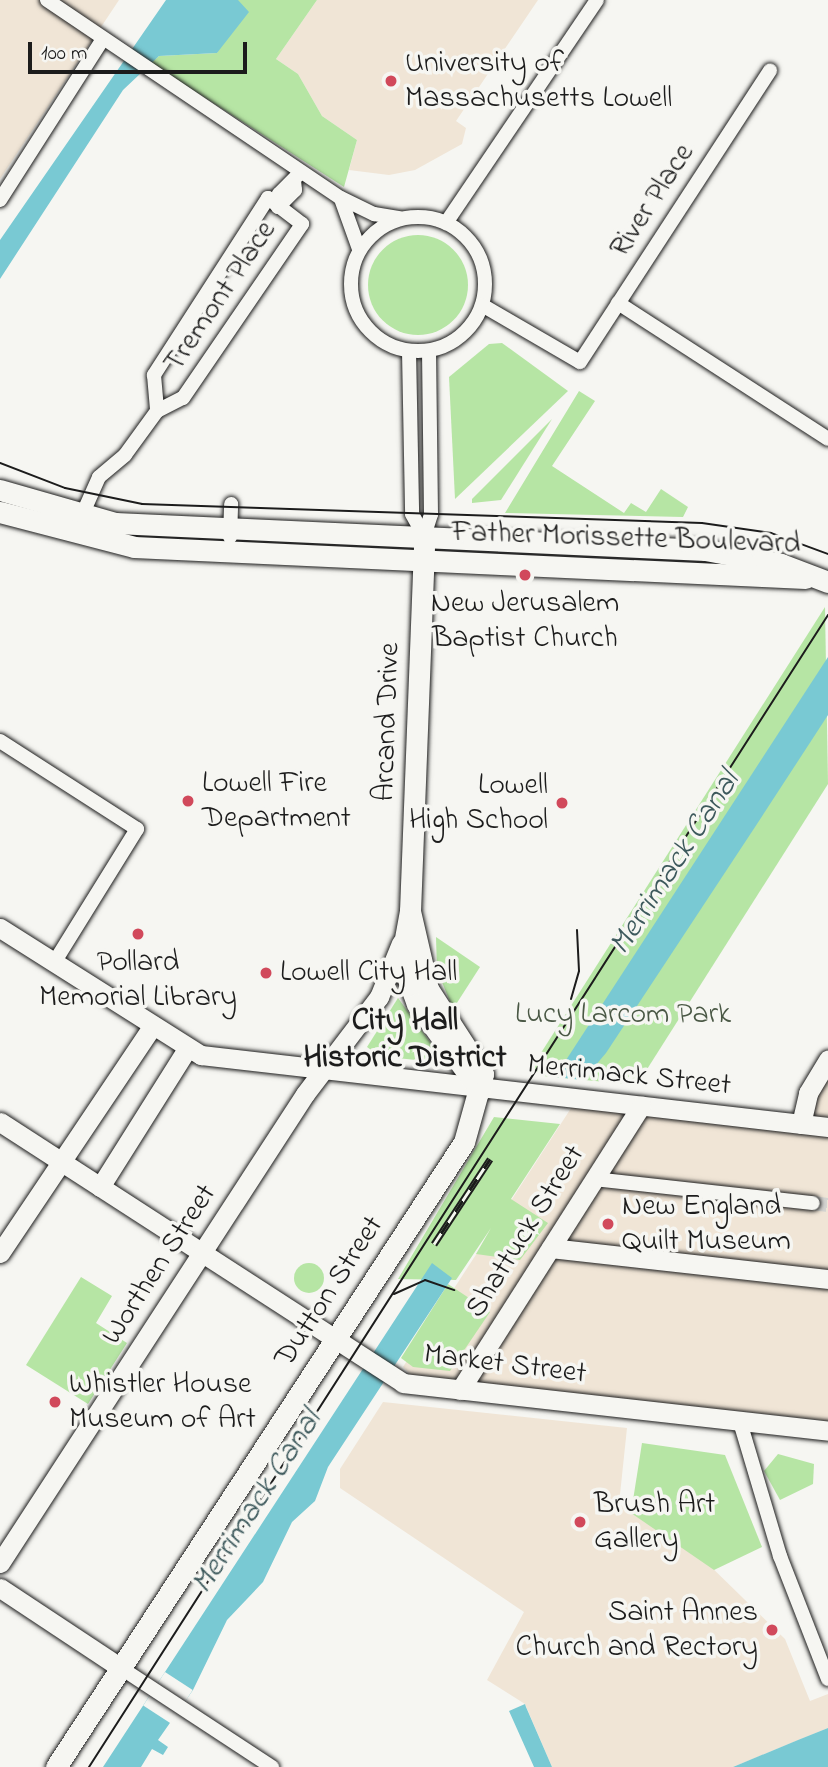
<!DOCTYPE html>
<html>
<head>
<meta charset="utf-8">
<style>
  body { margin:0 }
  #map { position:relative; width:828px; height:1767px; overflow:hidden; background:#f6f6f2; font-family:"Indie Flower",sans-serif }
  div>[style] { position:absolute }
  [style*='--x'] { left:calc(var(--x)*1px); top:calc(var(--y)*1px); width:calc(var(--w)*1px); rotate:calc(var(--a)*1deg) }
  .built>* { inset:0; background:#f0e5d6 }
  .green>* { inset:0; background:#b6e5a4 }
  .round { border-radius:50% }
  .water>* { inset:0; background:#79c9d3 }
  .pier>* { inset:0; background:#f6f6f2; transform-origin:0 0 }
  .street-tunnel>* { height:14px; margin-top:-7px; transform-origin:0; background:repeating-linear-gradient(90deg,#d5d5d2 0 14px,transparent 0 21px) }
  .roads { filter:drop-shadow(0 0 2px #1c1c1c) drop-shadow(0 0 2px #1c1c1c) }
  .street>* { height:14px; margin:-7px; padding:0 7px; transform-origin:7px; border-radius:7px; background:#f6f6f2 }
  .street>.ring { margin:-7px; padding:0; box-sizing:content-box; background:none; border:14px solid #f6f6f2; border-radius:50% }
  .secondary>* { height:19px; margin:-9.5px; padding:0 9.5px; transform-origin:9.5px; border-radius:9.5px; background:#f6f6f2 }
  .primary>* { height:21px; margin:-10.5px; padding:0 10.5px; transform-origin:10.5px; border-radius:10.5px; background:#f6f6f2 }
  .tram>* { height:2px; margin:-1px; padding:0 1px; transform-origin:1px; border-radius:1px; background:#1c1c1c }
  .rail>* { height:7px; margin-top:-3.5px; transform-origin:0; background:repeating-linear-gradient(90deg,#f6f6f2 0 13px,#1c1c1c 0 26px); box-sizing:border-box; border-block:2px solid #1c1c1c }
  .dots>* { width:19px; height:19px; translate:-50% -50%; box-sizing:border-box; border:4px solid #f6f6f2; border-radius:50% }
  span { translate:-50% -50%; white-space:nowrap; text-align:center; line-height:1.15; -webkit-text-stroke:7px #f6f6f2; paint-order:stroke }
  .poi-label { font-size:30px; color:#1c1c1c }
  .left { translate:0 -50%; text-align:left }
  .right { translate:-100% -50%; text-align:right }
  .street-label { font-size:30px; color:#1c1c1c }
  .park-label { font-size:30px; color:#4a5845 }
  .water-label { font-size:32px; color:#3d595c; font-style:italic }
  .neighbourhood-label { font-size:32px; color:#1c1c1c; font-weight:700 }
  .scale { position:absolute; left:28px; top:42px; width:219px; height:32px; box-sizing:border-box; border:4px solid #1c1c1c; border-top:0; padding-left:9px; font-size:21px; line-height:24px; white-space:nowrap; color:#1c1c1c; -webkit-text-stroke:5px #f6f6f2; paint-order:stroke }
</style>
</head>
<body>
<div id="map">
  <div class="built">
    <i style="clip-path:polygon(0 0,119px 0,0 179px)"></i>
    <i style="clip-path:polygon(317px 0,538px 0,456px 121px,466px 128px,462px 144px,415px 170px,389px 175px,349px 170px,357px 140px,322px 116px,298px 74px,276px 59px)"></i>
    <i style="clip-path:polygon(828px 1075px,828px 1421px,412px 1376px,403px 1367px,575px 1102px,809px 1127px,816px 1094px)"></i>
    <i style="clip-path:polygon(383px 1402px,627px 1428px,619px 1504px,701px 1557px,785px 1639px,810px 1701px,828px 1694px,828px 1728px,733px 1767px,552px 1767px,525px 1704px,487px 1680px,524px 1612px,340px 1488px,340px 1469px)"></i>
  </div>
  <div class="green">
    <i style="clip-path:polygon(238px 0,317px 0,276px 59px,298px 74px,322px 116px,357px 140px,344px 187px,151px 63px,159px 56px,217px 53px)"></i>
    <i class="round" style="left:368px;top:235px;width:100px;height:100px"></i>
    <i style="clip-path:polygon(502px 343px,568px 391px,455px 499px,449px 377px,489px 344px)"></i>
    <i style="clip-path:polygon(579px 391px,595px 401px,552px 466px,624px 513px,631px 503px,646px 512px,661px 489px,688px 507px,683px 517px,505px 513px)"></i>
    <i style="clip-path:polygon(552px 419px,501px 500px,472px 503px,472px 499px)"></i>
    <i style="clip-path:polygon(825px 607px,828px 784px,637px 1085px,543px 1076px,532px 1067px)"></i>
    <i style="clip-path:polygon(436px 937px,480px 967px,453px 1009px,437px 970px)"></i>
    <i style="clip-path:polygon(398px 998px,438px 1053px,434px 1062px,379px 1056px,367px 1047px)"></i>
    <i style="clip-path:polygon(494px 1117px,560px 1124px,511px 1199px,548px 1223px,520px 1260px,476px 1254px,491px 1228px,456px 1280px,398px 1279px)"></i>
    <i class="round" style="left:294px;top:1263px;width:30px;height:30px"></i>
    <i style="clip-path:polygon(81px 1277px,112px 1296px,96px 1323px,127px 1343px,88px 1404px,26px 1365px)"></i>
    <i style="clip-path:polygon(448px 1284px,490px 1312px,450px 1371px,413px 1367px,401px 1358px)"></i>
    <i style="clip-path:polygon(642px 1443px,725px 1455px,762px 1547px,714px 1570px,631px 1513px)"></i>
    <i style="clip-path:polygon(778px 1454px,814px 1464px,813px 1484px,780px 1500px,764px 1471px)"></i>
  </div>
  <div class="water">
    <i style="clip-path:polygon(166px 0,238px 0,249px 12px,217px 53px,159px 56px,123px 90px,0 279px,0 240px)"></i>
    <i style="clip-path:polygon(828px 657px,828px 715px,757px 824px,606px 1053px,583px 1080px,555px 1077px)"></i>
    <i style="clip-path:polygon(432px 1263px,452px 1278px,328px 1467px,315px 1501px,292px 1522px,263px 1582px,227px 1620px,193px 1690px,158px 1740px,168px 1747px,163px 1755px,152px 1749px,141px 1767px,103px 1767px)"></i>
    <i style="clip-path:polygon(525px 1704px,526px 1707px,552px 1767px,534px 1767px,509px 1711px)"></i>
    <i style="clip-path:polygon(828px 1728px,828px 1767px,733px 1767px,798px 1740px)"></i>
  </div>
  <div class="pier">
    <i style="left:165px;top:1672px;width:33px;height:40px;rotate:33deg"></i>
  </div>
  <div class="street-tunnel">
    <i style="--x:813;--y:1203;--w:15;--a:8"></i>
  </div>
  <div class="roads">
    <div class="street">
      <i style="--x:47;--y:0;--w:354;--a:34"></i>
      <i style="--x:341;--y:198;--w:37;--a:26"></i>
      <i style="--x:374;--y:214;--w:26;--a:9"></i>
      <i style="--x:341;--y:199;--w:53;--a:70.2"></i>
      <i style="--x:0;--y:200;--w:191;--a:-57.4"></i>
      <i style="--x:278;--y:207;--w:13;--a:-86"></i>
      <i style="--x:279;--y:194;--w:30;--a:-45"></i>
      <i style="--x:278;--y:207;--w:24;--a:-45"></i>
      <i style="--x:295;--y:190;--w:9;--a:-96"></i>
      <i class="ring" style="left:351px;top:217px;width:120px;height:120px"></i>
      <i style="--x:446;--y:223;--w:269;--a:-55.9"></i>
      <i style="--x:618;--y:303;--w:250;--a:32.9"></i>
      <i style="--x:482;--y:305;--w:113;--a:30.2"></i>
      <i style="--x:580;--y:362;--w:348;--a:-56.9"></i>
      <i style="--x:409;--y:351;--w:163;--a:88.9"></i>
      <i style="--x:412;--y:514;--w:25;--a:61"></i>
      <i style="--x:79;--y:522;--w:49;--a:-66"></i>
      <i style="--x:99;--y:477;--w:34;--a:-40"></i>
      <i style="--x:125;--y:455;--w:54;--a:-54"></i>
      <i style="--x:157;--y:411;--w:29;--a:-27"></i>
      <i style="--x:183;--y:398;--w:211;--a:-55.6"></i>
      <i style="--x:302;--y:224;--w:43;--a:-142.6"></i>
      <i style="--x:268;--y:198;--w:211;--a:122.8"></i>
      <i style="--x:154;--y:375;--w:36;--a:85"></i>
      <i style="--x:424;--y:536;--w:23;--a:-72"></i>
      <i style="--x:431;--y:514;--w:163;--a:-90.7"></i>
      <i style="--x:230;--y:537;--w:33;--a:-88"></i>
      <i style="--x:0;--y:741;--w:163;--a:32.7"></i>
      <i style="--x:137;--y:829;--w:158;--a:121.8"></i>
      <i style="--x:594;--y:1179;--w:220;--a:6.3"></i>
      <i style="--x:740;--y:1422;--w:140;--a:73.4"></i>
      <i style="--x:780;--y:1556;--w:132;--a:68.7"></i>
      <i style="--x:121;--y:1668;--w:181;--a:33.3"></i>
    </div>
    <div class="secondary">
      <i style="--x:0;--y:928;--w:238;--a:32.3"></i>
      <i style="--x:201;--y:1055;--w:631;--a:6.55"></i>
      <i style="--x:0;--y:1122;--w:480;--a:32.9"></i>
      <i style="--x:403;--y:1383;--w:428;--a:6.4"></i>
      <i style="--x:801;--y:1124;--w:32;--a:-77"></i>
      <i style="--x:808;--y:1093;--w:39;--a:-59"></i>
      <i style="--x:100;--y:1187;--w:163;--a:-57.8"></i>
      <i style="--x:551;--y:1248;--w:279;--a:6.4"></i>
      <i style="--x:0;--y:1253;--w:271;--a:-56.1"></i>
      <i style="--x:460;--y:1390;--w:337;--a:-57.5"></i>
      <i style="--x:0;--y:1563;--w:559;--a:-56.96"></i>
      <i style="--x:305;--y:1094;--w:122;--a:-52.7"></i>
      <i style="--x:379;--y:997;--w:58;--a:-67.8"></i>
      <i style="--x:0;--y:1588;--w:145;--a:33.5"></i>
    </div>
    <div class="primary">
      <i style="--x:0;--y:490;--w:120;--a:16"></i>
      <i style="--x:115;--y:523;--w:591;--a:2.62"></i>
      <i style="--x:705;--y:550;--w:77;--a:10.4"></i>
      <i style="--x:781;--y:564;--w:50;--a:21"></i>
      <i style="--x:0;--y:512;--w:138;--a:14.6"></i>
      <i style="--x:134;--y:547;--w:672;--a:2.65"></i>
      <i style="--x:424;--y:547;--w:364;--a:92.2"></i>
      <i style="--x:410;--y:911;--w:50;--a:100.4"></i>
      <i style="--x:401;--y:960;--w:47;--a:70"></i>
      <i style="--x:417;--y:1004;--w:107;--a:53.8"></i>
      <i style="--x:56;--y:1767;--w:746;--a:-56.86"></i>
      <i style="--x:464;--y:1142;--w:71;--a:-74.4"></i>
      <i style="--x:483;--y:1074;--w:101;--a:-122.9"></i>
      <i style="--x:428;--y:989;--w:80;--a:-103"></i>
    </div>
  </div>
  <div class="tram">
    <i style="--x:0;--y:463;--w:70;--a:21"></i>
    <i style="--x:65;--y:488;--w:79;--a:11.7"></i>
    <i style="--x:142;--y:504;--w:560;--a:1.94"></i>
    <i style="--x:702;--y:523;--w:70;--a:8.2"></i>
    <i style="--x:771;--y:533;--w:61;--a:20.2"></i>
    <i style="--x:571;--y:999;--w:29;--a:-74"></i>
    <i style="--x:579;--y:971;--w:41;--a:-92.8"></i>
    <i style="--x:394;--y:1294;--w:34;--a:-24"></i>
    <i style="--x:425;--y:1280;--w:31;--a:19"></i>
    <i style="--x:89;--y:1767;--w:1369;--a:-57.32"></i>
  </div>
  <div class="rail">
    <i style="--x:434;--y:1244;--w:102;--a:-56.6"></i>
  </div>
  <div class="dots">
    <i style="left:391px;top:81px;background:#d1495b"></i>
    <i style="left:525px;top:575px;background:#d1495b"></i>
    <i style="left:188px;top:801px;background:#d1495b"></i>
    <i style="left:562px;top:803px;background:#d1495b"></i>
    <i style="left:138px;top:934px;background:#d1495b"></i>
    <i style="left:266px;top:973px;background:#d1495b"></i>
    <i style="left:608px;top:1224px;background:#d1495b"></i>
    <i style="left:55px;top:1402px;background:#d1495b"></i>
    <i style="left:580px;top:1522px;background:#d1495b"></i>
    <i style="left:772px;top:1630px;background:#d1495b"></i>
  </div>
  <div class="poi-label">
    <span class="left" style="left:405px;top:81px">University of<br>Massachusetts Lowell</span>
    <span style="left:525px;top:621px">New Jerusalem<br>Baptist Church</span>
    <span class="left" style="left:202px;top:801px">Lowell Fire<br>Department</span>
    <span class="right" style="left:548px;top:803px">Lowell<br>High School</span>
    <span style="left:138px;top:980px">Pollard<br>Memorial Library</span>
    <span class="left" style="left:280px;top:973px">Lowell City Hall</span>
    <span class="left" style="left:622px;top:1224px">New England<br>Quilt Museum</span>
    <span class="left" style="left:69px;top:1402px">Whistler House<br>Museum of Art</span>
    <span class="left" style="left:594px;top:1522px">Brush Art<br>Gallery</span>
    <span class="right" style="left:758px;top:1630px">Saint Annes<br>Church and Rectory</span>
  </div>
  <div class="street-label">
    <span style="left:653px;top:201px;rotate:-57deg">River Place</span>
    <span style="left:221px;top:297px;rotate:-56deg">Tremont Place</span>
    <span style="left:626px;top:539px;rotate:2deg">Father Morissette Boulevard</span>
    <span style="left:388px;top:722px;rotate:-88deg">Arcand Drive</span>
    <span style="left:629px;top:1076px;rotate:6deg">Merrimack Street</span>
    <span style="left:526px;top:1232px;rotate:-58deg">Shattuck Street</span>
    <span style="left:160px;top:1265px;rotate:-57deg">Worthen Street</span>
    <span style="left:330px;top:1292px;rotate:-57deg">Dutton Street</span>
    <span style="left:505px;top:1365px;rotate:7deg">Market Street</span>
  </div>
  <div class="park-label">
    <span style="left:623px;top:1015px">Lucy Larcom Park</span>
  </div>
  <div class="water-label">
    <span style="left:676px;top:864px;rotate:-57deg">Merrimack Canal</span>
    <span style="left:258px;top:1503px;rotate:-57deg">Merrimack Canal</span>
  </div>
  <div class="neighbourhood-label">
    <span style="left:405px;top:1041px">City Hall<br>Historic District</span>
  </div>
  <div class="scale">100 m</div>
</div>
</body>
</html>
